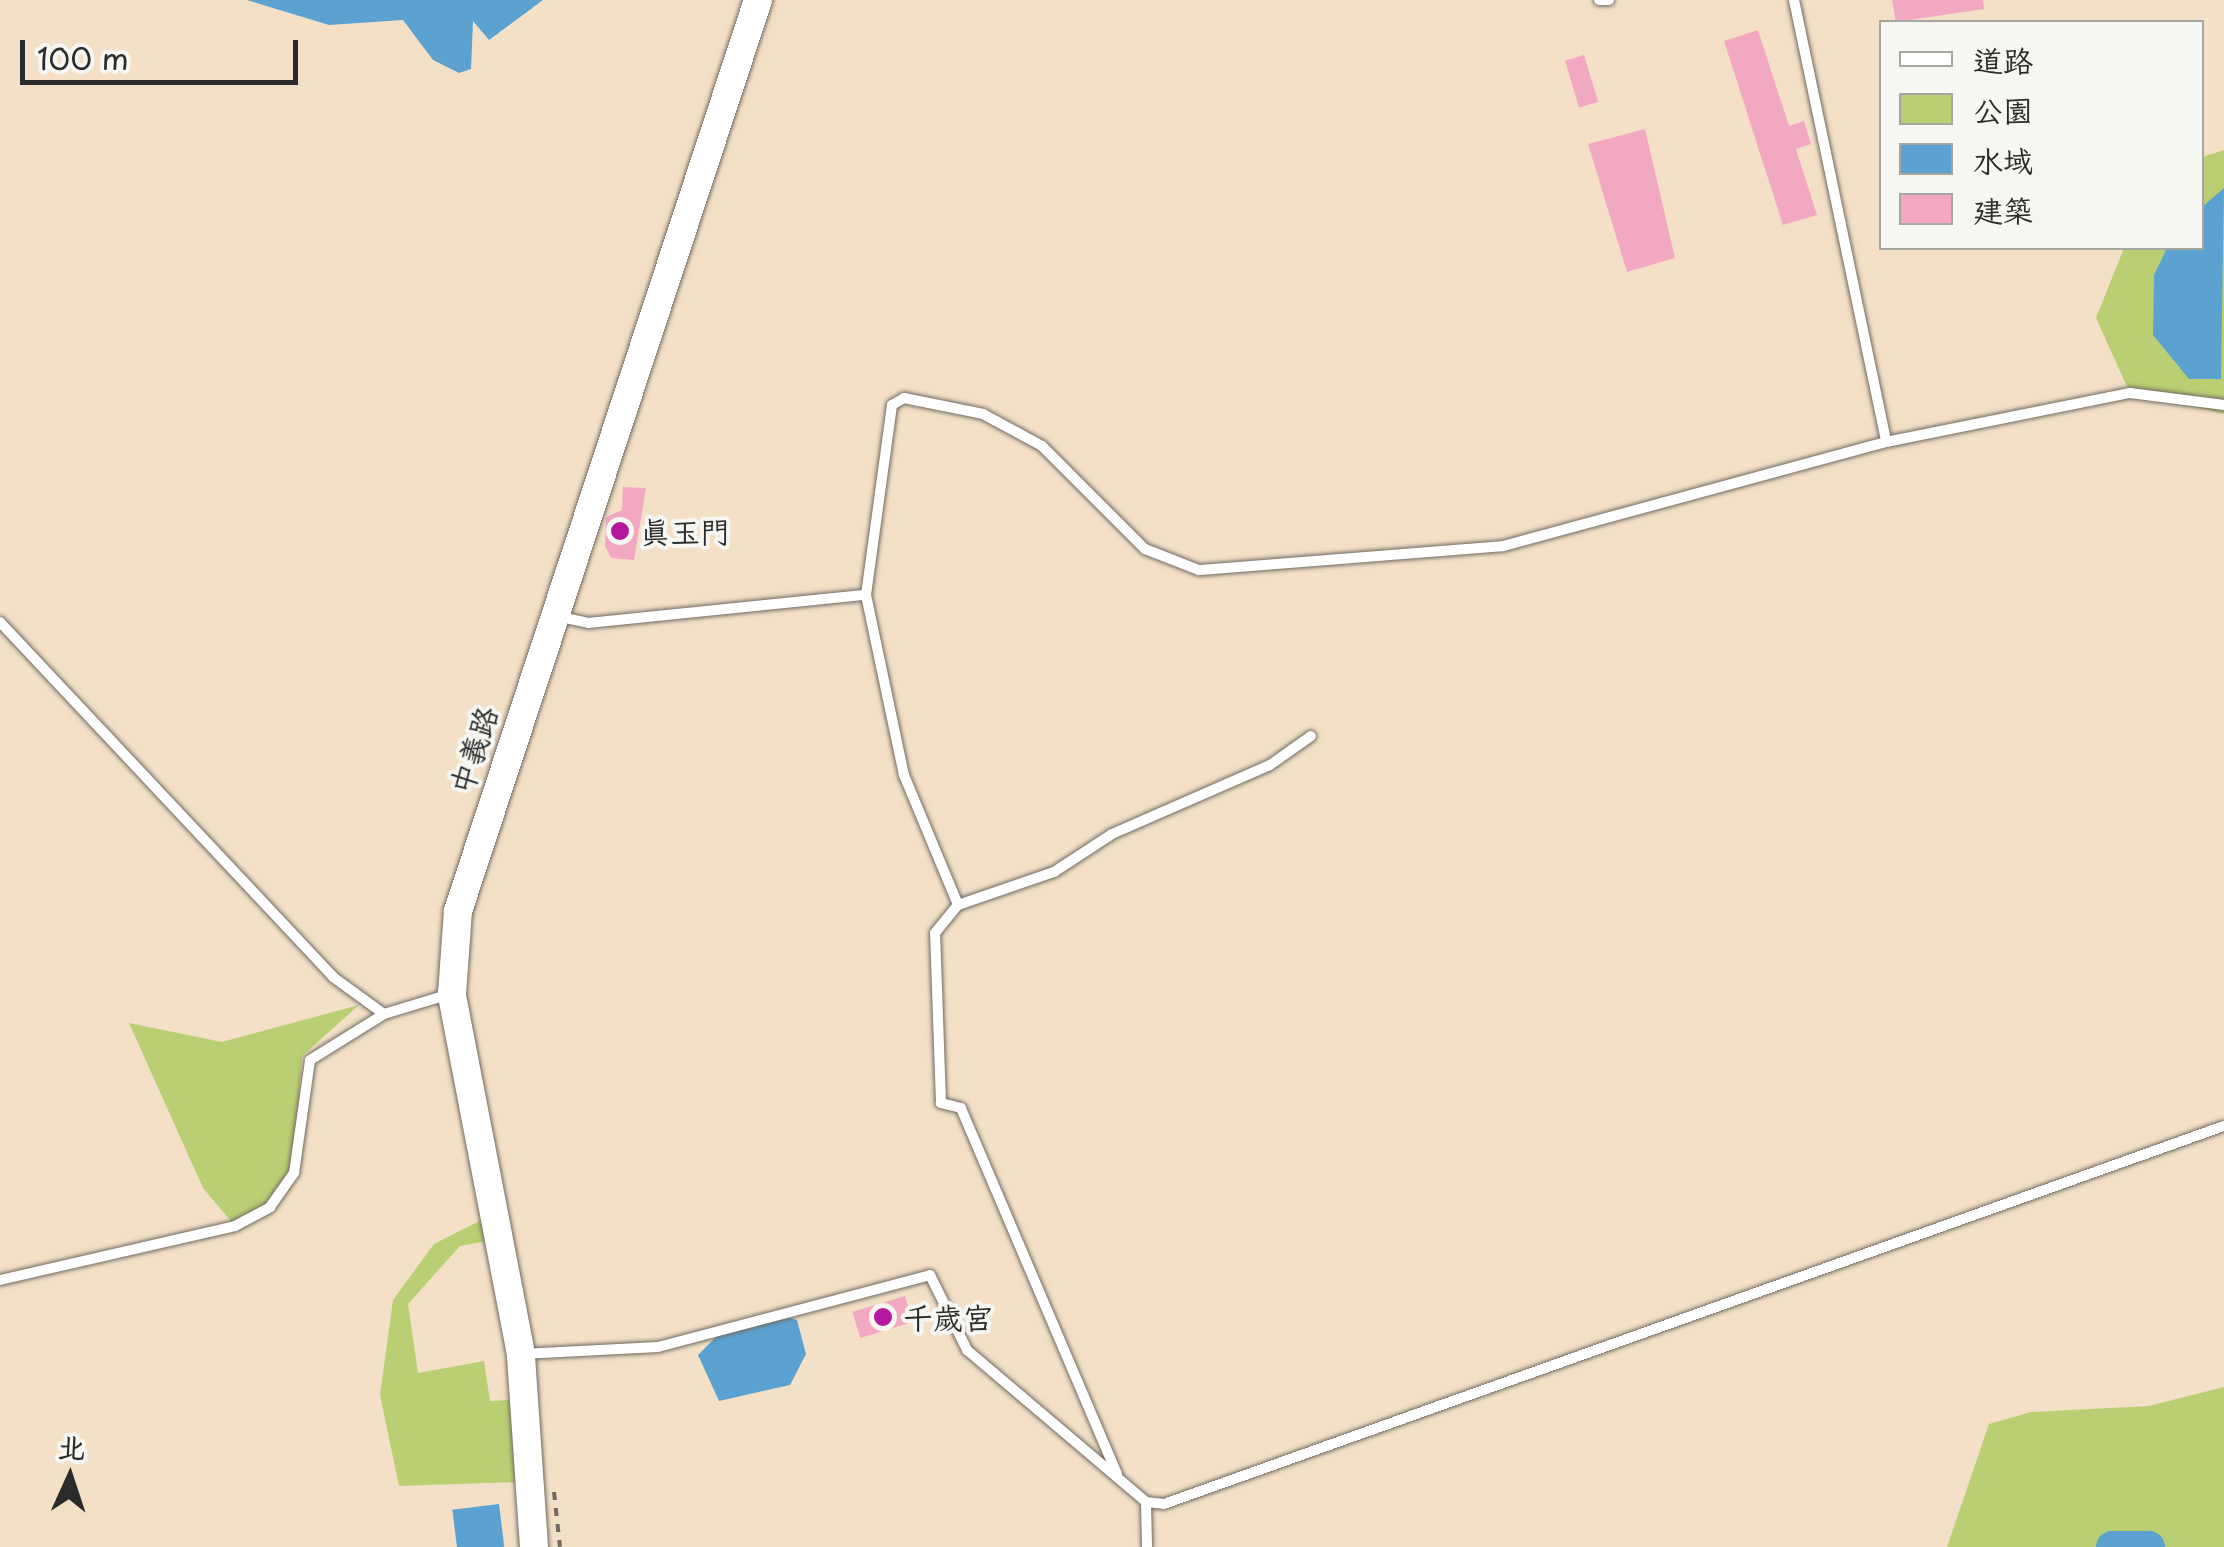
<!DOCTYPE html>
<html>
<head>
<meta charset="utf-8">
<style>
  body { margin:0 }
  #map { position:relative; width:2224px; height:1547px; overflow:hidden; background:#f3e0c7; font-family:"Playpen Sans","LXGW WenKai TC",sans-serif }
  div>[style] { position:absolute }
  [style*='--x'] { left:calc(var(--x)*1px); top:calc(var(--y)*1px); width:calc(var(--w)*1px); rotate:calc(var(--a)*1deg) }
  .green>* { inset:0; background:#bacf73 }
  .water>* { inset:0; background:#5ba2d1; transform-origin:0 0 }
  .river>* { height:32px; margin:-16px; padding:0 16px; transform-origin:16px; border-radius:16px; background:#5ba2d1 }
  .building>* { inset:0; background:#f3a8c2; transform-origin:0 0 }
  .path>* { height:4px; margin-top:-2px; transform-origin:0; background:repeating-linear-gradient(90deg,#716a62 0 8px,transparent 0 16px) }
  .roads { filter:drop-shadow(0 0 2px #716a62) drop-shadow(0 0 2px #716a62) }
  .service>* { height:10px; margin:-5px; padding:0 5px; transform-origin:5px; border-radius:5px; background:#fff }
  .tertiary>* { height:28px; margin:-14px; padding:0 14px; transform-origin:14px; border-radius:14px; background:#fff }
  .dots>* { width:28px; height:28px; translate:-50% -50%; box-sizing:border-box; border:5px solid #f6f6f2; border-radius:50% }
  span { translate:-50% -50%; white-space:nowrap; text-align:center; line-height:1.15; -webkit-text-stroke:8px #f6f6f2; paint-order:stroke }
  .poi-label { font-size:30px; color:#2b2b2b }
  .left { translate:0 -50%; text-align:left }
  .street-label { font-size:30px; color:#2b2b2b }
  .legend { position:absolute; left:1879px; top:20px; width:325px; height:230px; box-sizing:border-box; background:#f6f6f2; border:2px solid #a5a5a2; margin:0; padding:12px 18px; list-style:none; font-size:30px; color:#2b2b2b }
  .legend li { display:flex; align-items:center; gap:20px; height:50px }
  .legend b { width:50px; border:2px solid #a5a5a2 }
  .north { position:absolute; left:20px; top:1427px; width:100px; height:100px; -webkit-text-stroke:8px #f6f6f2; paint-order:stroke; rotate:3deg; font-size:28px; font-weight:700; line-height:40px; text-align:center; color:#2b2b2b }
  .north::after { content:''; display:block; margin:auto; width:35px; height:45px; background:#2b2b2b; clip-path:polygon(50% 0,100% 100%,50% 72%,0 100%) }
  .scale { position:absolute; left:20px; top:40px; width:278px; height:45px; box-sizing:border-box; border:5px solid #2b2b2b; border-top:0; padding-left:12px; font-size:30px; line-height:35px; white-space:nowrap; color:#2b2b2b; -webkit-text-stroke:8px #f6f6f2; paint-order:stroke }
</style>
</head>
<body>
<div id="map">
  <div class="green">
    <i style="clip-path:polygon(2224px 150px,2224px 414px,2129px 391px,2096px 318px,2124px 248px,2202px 248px,2202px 157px)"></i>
    <i style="clip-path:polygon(359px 1005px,302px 1056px,291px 1189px,235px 1226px,203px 1188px,129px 1023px,222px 1042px)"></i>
    <i style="clip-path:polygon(483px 1219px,488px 1241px,460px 1246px,408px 1304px,418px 1373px,484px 1361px,490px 1401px,510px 1400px,516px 1482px,399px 1486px,380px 1395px,393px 1300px,434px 1244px)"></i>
    <i style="clip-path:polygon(2224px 1387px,2224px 1547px,1947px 1547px,1989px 1424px,2031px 1412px,2149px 1406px)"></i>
  </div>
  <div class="water">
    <i style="clip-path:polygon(247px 0,543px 0,489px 40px,473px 21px,471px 69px,459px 73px,433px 60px,403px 20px,329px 25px)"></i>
    <i style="clip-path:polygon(2224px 188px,2221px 379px,2189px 379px,2153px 335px,2154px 275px,2167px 248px,2202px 248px,2202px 207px)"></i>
    <i style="clip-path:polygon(772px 1312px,797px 1320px,806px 1354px,790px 1385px,719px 1401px,698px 1355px,725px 1328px)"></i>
    <i style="left:499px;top:1504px;width:43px;height:47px;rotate:83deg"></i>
  </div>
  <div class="river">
    <i style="--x:2112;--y:1547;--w:37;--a:0"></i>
  </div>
  <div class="building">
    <i style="clip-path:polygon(1892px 0,1983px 0,1984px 9px,1896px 22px)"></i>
    <i style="clip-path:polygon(1758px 30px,1789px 126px,1804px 121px,1811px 144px,1796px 149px,1817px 215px,1783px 225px,1724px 41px)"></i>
    <i style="left:1584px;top:55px;width:49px;height:20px;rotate:73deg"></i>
    <i style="clip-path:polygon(1645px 129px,1675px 258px,1627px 272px,1588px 144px)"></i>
    <i style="clip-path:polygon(623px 487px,646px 488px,634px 560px,611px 558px,605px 546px,606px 517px,622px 510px)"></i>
    <i style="left:905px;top:1296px;width:27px;height:55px;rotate:73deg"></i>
  </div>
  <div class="path">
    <i style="--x:554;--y:1492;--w:55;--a:83.8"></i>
  </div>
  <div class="roads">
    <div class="service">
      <i style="--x:1599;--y:0;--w:10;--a:0"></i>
      <i style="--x:1794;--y:0;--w:451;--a:78.2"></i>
      <i style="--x:866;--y:595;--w:184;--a:78.1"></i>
      <i style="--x:904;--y:775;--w:141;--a:67.4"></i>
      <i style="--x:556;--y:616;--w:33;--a:12"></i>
      <i style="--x:588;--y:623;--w:279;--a:-5.8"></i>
      <i style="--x:866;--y:595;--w:192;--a:-82.2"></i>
      <i style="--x:892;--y:405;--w:14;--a:-30"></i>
      <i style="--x:904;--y:398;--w:81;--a:11.4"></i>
      <i style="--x:983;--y:414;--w:67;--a:28.5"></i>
      <i style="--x:1042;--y:446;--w:146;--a:45"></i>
      <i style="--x:1145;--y:549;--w:58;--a:21.3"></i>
      <i style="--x:1199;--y:570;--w:305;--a:-4.5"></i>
      <i style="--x:1503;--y:546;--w:397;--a:-15.2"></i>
      <i style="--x:1886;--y:442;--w:249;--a:-11.4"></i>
      <i style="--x:2130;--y:393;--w:95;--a:7.3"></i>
      <i style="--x:0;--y:622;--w:487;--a:46.8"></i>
      <i style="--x:333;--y:977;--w:63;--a:36"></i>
      <i style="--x:384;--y:1014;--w:69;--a:-16.9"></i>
      <i style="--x:0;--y:1280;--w:241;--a:-12.9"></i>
      <i style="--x:235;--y:1226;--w:40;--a:-28"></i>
      <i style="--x:270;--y:1207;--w:42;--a:-54.8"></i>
      <i style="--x:294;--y:1173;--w:114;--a:-81.9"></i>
      <i style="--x:310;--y:1060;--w:87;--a:-31.9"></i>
      <i style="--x:522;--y:1354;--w:136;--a:-2.9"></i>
      <i style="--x:658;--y:1347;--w:281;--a:-14.8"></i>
      <i style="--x:930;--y:1275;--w:84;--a:63.7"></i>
      <i style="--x:967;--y:1350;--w:235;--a:40.3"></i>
      <i style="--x:1146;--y:1502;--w:18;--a:6"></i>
      <i style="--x:1164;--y:1504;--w:1125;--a:-19.63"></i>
      <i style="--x:1117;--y:1474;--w:398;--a:-113.1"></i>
      <i style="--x:961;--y:1108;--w:21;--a:-166"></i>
      <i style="--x:941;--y:1103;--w:170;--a:-92"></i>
      <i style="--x:935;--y:933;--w:36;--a:-51"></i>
      <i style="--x:958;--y:905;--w:102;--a:-19"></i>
      <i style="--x:1054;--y:872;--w:69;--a:-33.2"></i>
      <i style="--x:1112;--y:834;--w:172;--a:-23.6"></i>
      <i style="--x:1270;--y:765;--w:50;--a:-35.3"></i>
      <i style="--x:1146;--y:1502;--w:45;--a:88.7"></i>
    </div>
    <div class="tertiary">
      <i style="--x:534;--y:1547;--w:193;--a:-93.9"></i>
      <i style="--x:521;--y:1354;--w:367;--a:-100.9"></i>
      <i style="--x:452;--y:994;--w:83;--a:-85.9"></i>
      <i style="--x:458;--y:911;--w:959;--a:-71.77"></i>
    </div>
  </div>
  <div class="dots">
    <i style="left:620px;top:531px;background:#b5179e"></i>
    <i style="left:883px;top:1317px;background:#b5179e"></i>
  </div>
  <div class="poi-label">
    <span class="left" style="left:640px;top:531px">真玉門</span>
    <span class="left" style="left:903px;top:1317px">千歲宮</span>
  </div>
  <div class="street-label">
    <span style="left:473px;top:750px;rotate:-72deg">中義路</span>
  </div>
  <ul class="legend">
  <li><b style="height:12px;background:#fff"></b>道路</li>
  <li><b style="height:28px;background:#bacf73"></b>公園</li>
  <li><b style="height:28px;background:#5ba2d1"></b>水域</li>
  <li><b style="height:28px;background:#f3a8c2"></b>建築</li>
  </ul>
  <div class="north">北</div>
  <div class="scale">100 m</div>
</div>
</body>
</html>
